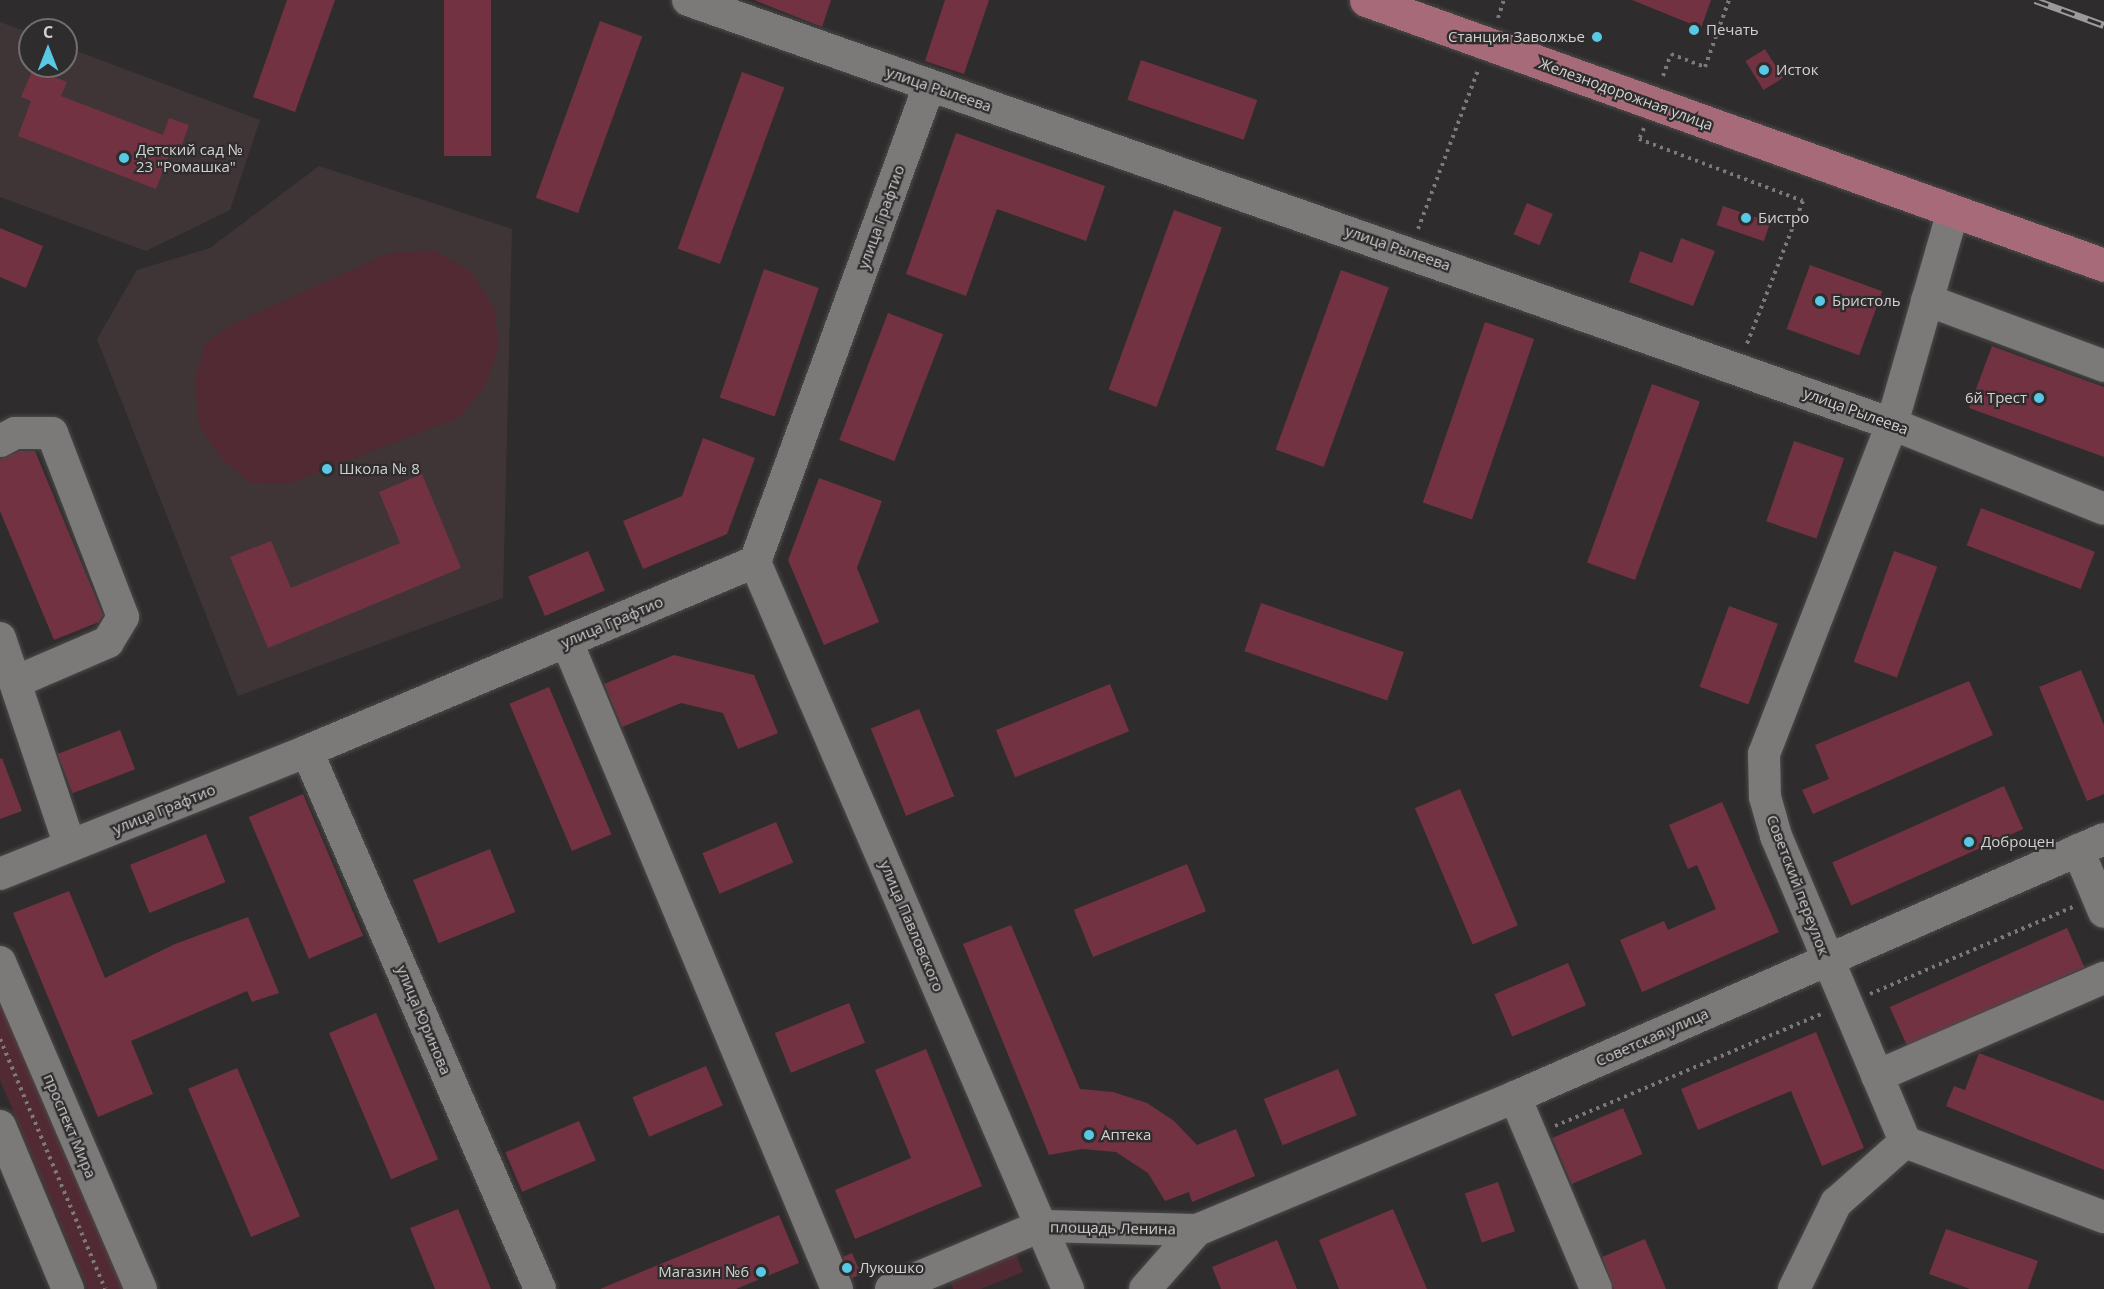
<!DOCTYPE html>
<html>
<head>
<meta charset="utf-8">
<style>
  body { margin:0 }
  #map { position:relative; width:2104px; height:1289px; overflow:hidden; background:#2f2c2d; font-family:"Open Sans",sans-serif }
  div>[style] { position:absolute }
  [style*='--x'] { left:calc(var(--x)*1px); top:calc(var(--y)*1px); width:calc(var(--w)*1px); rotate:calc(var(--a)*1deg) }
  .built>* { inset:0; background:#3f3537 }
  .green>* { inset:0; background:#522a33 }
  .building>* { inset:0; background:#733242; transform-origin:0 0 }
  .path>* { height:4px; margin-top:-2px; transform-origin:0; background:repeating-linear-gradient(90deg,#7b7979 0 3px,transparent 0 7.5px) }
  .roads { filter:drop-shadow(0 0 2px #4b4a4a) drop-shadow(0 0 2px #4b4a4a) }
  .minor>* { height:32px; margin:-16px; padding:0 16px; transform-origin:16px; border-radius:16px; background:#7c7979 }
  .major>* { height:33px; margin:-16.5px; padding:0 16.5px; transform-origin:16.5px; border-radius:16.5px; background:#a66a78 }
  .rail>* { height:7px; margin-top:-3.5px; transform-origin:0; background:repeating-linear-gradient(90deg,#2f2c2d 0 14px,#9c9a9a 0 28px); box-sizing:border-box; border-block:2px solid #9c9a9a }
  .dots>* { width:16px; height:16px; translate:-50% -50%; box-sizing:border-box; border:3px solid #2f2c2d; border-radius:50% }
  span { translate:-50% -50%; white-space:nowrap; text-align:center; line-height:1.15; -webkit-text-stroke:4.5px #2f2c2d; paint-order:stroke }
  .poi-label { font-size:15px; color:#d2d1d1 }
  .left { translate:0 -50%; text-align:left }
  .right { translate:-100% -50%; text-align:right }
  .street-label { font-size:15px; color:#d2d1d1 }
  .north { position:absolute; left:18px; top:18px; width:60px; height:60px; box-sizing:border-box; background:#2f2c2d; border:2px solid #706e6f; border-radius:50%; rotate:0deg; font-size:16px; font-weight:700; line-height:24px; text-align:center; color:#d2d1d1 }
  .north::after { content:''; display:block; margin:auto; width:21px; height:27px; background:#58c8e4; clip-path:polygon(50% 0,100% 100%,50% 72%,0 100%) }
</style>
</head>
<body>
<div id="map">
  <div class="built">
    <i style="clip-path:polygon(0 22px,30px 33px,30px 66px,66px 66px,66px 47px,260px 120px,230px 210px,146px 251px,0 197px)"></i>
    <i style="clip-path:polygon(319px 166px,512px 229px,503px 598px,238px 696px,97px 339px,137px 270px,210px 248px)"></i>
  </div>
  <div class="green">
    <i style="clip-path:polygon(434px 250px,470px 271px,494px 307px,499px 348px,485px 386px,460px 417px,288px 484px,251px 483px,222px 459px,199px 427px,195px 379px,205px 344px,228px 326px,389px 253px)"></i>
    <i style="clip-path:polygon(0 999px,124px 1289px,88px 1289px,0 1080px)"></i>
    <i style="clip-path:polygon(1015px 1252px,1023px 1272px,981px 1289px,953px 1289px,949px 1279px)"></i>
  </div>
  <div class="building">
    <i style="clip-path:polygon(287px 0,335px 0,295px 112px,253px 97px)"></i>
    <i style="left:444px;top:0;width:47px;height:156px"></i>
    <i style="clip-path:polygon(754px 0,831px 0,822px 27px)"></i>
    <i style="clip-path:polygon(945px 0,989px 0,964px 74px,925px 61px)"></i>
    <i style="clip-path:polygon(1632px 0,1711px 0,1701px 28px)"></i>
    <i style="left:600px;top:21px;width:45px;height:188px;rotate:20deg"></i>
    <i style="left:1765px;top:49px;width:34px;height:23px;rotate:58deg"></i>
    <i style="left:1141px;top:60px;width:123px;height:42px;rotate:19deg"></i>
    <i style="clip-path:polygon(33px 69px,67px 82px,61px 96px,163px 135px,169px 118px,189px 125px,179px 153px,171px 150px,156px 189px,18px 136px,31px 101px,21px 97px)"></i>
    <i style="left:742px;top:72px;width:45px;height:188px;rotate:20deg"></i>
    <i style="clip-path:polygon(956px 133px,1105px 186px,1086px 241px,997px 209px,966px 296px,906px 274px)"></i>
    <i style="left:1527px;top:203px;width:28px;height:34px;rotate:23deg"></i>
    <i style="left:1723px;top:206px;width:50px;height:20px;rotate:19deg"></i>
    <i style="left:1174px;top:210px;width:51px;height:191px;rotate:20deg"></i>
    <i style="clip-path:polygon(0 228px,43px 246px,26px 288px,0 277px)"></i>
    <i style="clip-path:polygon(1681px 238px,1715px 251px,1693px 306px,1629px 282px,1640px 251px,1672px 263px)"></i>
    <i style="left:1810px;top:265px;width:77px;height:68px;rotate:20deg"></i>
    <i style="left:764px;top:269px;width:58px;height:136px;rotate:19deg"></i>
    <i style="left:1341px;top:270px;width:51px;height:191px;rotate:20deg"></i>
    <i style="left:888px;top:313px;width:59px;height:136px;rotate:21deg"></i>
    <i style="left:1485px;top:322px;width:52px;height:191px;rotate:19deg"></i>
    <i style="clip-path:polygon(1992px 346px,2104px 387px,2104px 457px,1969px 408px)"></i>
    <i style="left:1652px;top:384px;width:51px;height:190px;rotate:20deg"></i>
    <i style="clip-path:polygon(703px 438px,755px 458px,727px 534px,643px 569px,623px 521px,682px 496px)"></i>
    <i style="left:1794px;top:441px;width:53px;height:85px;rotate:19deg"></i>
    <i style="clip-path:polygon(20px 451px,35px 451px,103px 615px,99px 622px,54px 640px,0 511px,0 459px)"></i>
    <i style="clip-path:polygon(422px 474px,461px 568px,268px 648px,230px 557px,271px 541px,291px 588px,400px 543px,379px 492px)"></i>
    <i style="clip-path:polygon(819px 478px,882px 501px,857px 568px,879px 622px,824px 645px,788px 560px)"></i>
    <i style="left:1981px;top:508px;width:122px;height:40px;rotate:21deg"></i>
    <i style="left:588px;top:551px;width:43px;height:65px;rotate:67deg"></i>
    <i style="left:1894px;top:551px;width:46px;height:118px;rotate:20deg"></i>
    <i style="left:1261px;top:603px;width:151px;height:51px;rotate:19deg"></i>
    <i style="left:1729px;top:606px;width:52px;height:86px;rotate:20deg"></i>
    <i style="clip-path:polygon(674px 655px,754px 675px,778px 733px,738px 749px,723px 713px,681px 703px,622px 727px,604px 684px)"></i>
    <i style="clip-path:polygon(2081px 670px,2104px 725px,2104px 794px,2087px 801px,2039px 687px)"></i>
    <i style="clip-path:polygon(1969px 681px,1993px 735px,1813px 814px,1802px 790px,1829px 779px,1815px 745px)"></i>
    <i style="left:1110px;top:684px;width:51px;height:123px;rotate:68deg"></i>
    <i style="left:549px;top:687px;width:160px;height:43px;rotate:67deg"></i>
    <i style="left:919px;top:709px;width:94px;height:52px;rotate:68deg"></i>
    <i style="left:120px;top:730px;width:42px;height:67px;rotate:69deg"></i>
    <i style="clip-path:polygon(2px 758px,22px 811px,0 819px,0 759px)"></i>
    <i style="left:2004px;top:786px;width:47px;height:188px;rotate:66deg"></i>
    <i style="left:1460px;top:789px;width:148px;height:49px;rotate:67deg"></i>
    <i style="left:303px;top:794px;width:154px;height:59px;rotate:67deg"></i>
    <i style="clip-path:polygon(1722px 802px,1779px 932px,1642px 992px,1620px 940px,1664px 921px,1668px 930px,1716px 909px,1697px 865px,1688px 869px,1669px 825px)"></i>
    <i style="left:776px;top:822px;width:44px;height:80px;rotate:67deg"></i>
    <i style="left:206px;top:834px;width:52px;height:82px;rotate:68deg"></i>
    <i style="left:490px;top:849px;width:68px;height:83px;rotate:68deg"></i>
    <i style="left:1187px;top:864px;width:51px;height:122px;rotate:68deg"></i>
    <i style="clip-path:polygon(69px 891px,105px 978px,175px 944px,248px 917px,279px 993px,252px 1002px,247px 991px,131px 1041px,153px 1094px,98px 1117px,13px 913px)"></i>
    <i style="clip-path:polygon(1011px 925px,1080px 1089px,1113px 1092px,1147px 1103px,1174px 1121px,1197px 1145px,1236px 1129px,1255px 1176px,1192px 1202px,1189px 1192px,1165px 1201px,1148px 1173px,1116px 1152px,1082px 1149px,1049px 1155px,963px 944px)"></i>
    <i style="left:2067px;top:928px;width:43px;height:194px;rotate:66deg"></i>
    <i style="left:1568px;top:963px;width:46px;height:80px;rotate:67deg"></i>
    <i style="left:849px;top:1003px;width:43px;height:80px;rotate:68deg"></i>
    <i style="left:376px;top:1013px;width:159px;height:51px;rotate:67deg"></i>
    <i style="clip-path:polygon(1816px 1032px,1864px 1148px,1822px 1166px,1791px 1091px,1698px 1130px,1681px 1089px)"></i>
    <i style="clip-path:polygon(926px 1049px,982px 1186px,855px 1239px,835px 1190px,911px 1158px,875px 1070px)"></i>
    <i style="clip-path:polygon(1979px 1053px,2104px 1101px,2104px 1170px,1946px 1106px,1954px 1086px,1965px 1090px)"></i>
    <i style="left:706px;top:1066px;width:43px;height:80px;rotate:67deg"></i>
    <i style="left:237px;top:1068px;width:161px;height:53px;rotate:67deg"></i>
    <i style="left:1338px;top:1069px;width:50px;height:80px;rotate:68deg"></i>
    <i style="left:1623px;top:1108px;width:50px;height:77px;rotate:67deg"></i>
    <i style="left:579px;top:1121px;width:43px;height:80px;rotate:67deg"></i>
    <i style="left:1498px;top:1182px;width:52px;height:35px;rotate:71deg"></i>
    <i style="clip-path:polygon(458px 1209px,491px 1289px,435px 1289px,410px 1228px)"></i>
    <i style="clip-path:polygon(1393px 1209px,1427px 1289px,1339px 1289px,1319px 1240px)"></i>
    <i style="clip-path:polygon(779px 1215px,799px 1263px,736px 1289px,600px 1289px)"></i>
    <i style="clip-path:polygon(1946px 1229px,2038px 1261px,2028px 1289px,1970px 1289px,1929px 1274px)"></i>
    <i style="clip-path:polygon(1645px 1239px,1666px 1289px,1614px 1289px,1602px 1257px)"></i>
    <i style="clip-path:polygon(1277px 1240px,1297px 1289px,1221px 1289px,1212px 1267px)"></i>
    <i style="left:852px;top:1253px;width:23px;height:10px;rotate:67deg"></i>
  </div>
  <div class="path">
    <i style="--x:1498;--y:18;--w:19;--a:-72"></i>
    <i style="--x:1663;--y:76;--w:23;--a:-70"></i>
    <i style="--x:1671;--y:54;--w:36;--a:21"></i>
    <i style="--x:1705;--y:67;--w:71;--a:-70.3"></i>
    <i style="--x:1644;--y:128;--w:12;--a:114"></i>
    <i style="--x:1639;--y:139;--w:175;--a:20.7"></i>
    <i style="--x:1803;--y:201;--w:154;--a:111.4"></i>
    <i style="--x:1418;--y:229;--w:170;--a:-69.3"></i>
    <i style="--x:1870;--y:994;--w:221;--a:-23.2"></i>
    <i style="--x:0;--y:1039;--w:271;--a:67.2"></i>
    <i style="--x:1555;--y:1126;--w:290;--a:-22.8"></i>
  </div>
  <div class="roads">
    <div class="minor">
      <i style="--x:688;--y:0;--w:1276;--a:19.4"></i>
      <i style="--x:1892;--y:424;--w:228;--a:21.8"></i>
      <i style="--x:1953;--y:211;--w:222;--a:106"></i>
      <i style="--x:1892;--y:424;--w:354;--a:111.2"></i>
      <i style="--x:1764;--y:754;--w:43;--a:88.7"></i>
      <i style="--x:1765;--y:797;--w:41;--a:74.2"></i>
      <i style="--x:1776;--y:836;--w:332;--a:67.1"></i>
      <i style="--x:1905;--y:1142;--w:213;--a:20.7"></i>
      <i style="--x:1927;--y:300;--w:189;--a:20.4"></i>
      <i style="--x:0;--y:441;--w:17;--a:-28"></i>
      <i style="--x:15;--y:433;--w:37;--a:0"></i>
      <i style="--x:52;--y:433;--w:197;--a:68.9"></i>
      <i style="--x:123;--y:617;--w:29;--a:121"></i>
      <i style="--x:108;--y:642;--w:101;--a:156.7"></i>
      <i style="--x:755;--y:562;--w:792;--a:66.71"></i>
      <i style="--x:0;--y:638;--w:219;--a:71.4"></i>
      <i style="--x:567;--y:642;--w:701;--a:67.35"></i>
      <i style="--x:307;--y:751;--w:586;--a:66.58"></i>
      <i style="--x:2078;--y:850;--w:67;--a:67.2"></i>
      <i style="--x:0;--y:874;--w:331;--a:-21.8"></i>
      <i style="--x:307;--y:751;--w:486;--a:-22.9"></i>
      <i style="--x:755;--y:562;--w:507;--a:-69.92"></i>
      <i style="--x:0;--y:962;--w:356;--a:66.7"></i>
      <i style="--x:1877;--y:1076;--w:247;--a:-23.4"></i>
      <i style="--x:1515;--y:1097;--w:208;--a:67.1"></i>
      <i style="--x:0;--y:1126;--w:177;--a:67.4"></i>
      <i style="--x:891;--y:1289;--w:163;--a:-22.8"></i>
      <i style="--x:1041;--y:1226;--w:156;--a:1.5"></i>
      <i style="--x:1197;--y:1230;--w:345;--a:-22.7"></i>
      <i style="--x:1515;--y:1097;--w:643;--a:-23.65"></i>
      <i style="--x:1145;--y:1289;--w:79;--a:-48.6"></i>
      <i style="--x:1794;--y:1289;--w:96;--a:-64"></i>
      <i style="--x:1836;--y:1203;--w:92;--a:-41.5"></i>
    </div>
    <div class="major">
      <i style="--x:1366;--y:0;--w:784;--a:19.75"></i>
    </div>
  </div>
  <div class="rail">
    <i style="--x:2035;--y:0;--w:73;--a:19.9"></i>
  </div>
  <div class="dots">
    <i style="left:1694px;top:30px;background:#58c8e4"></i>
    <i style="left:1597px;top:37px;background:#58c8e4"></i>
    <i style="left:1764px;top:70px;background:#58c8e4"></i>
    <i style="left:124px;top:158px;background:#58c8e4"></i>
    <i style="left:1746px;top:218px;background:#58c8e4"></i>
    <i style="left:1820px;top:301px;background:#58c8e4"></i>
    <i style="left:2039px;top:398px;background:#58c8e4"></i>
    <i style="left:327px;top:469px;background:#58c8e4"></i>
    <i style="left:1969px;top:842px;background:#58c8e4"></i>
    <i style="left:1089px;top:1135px;background:#58c8e4"></i>
    <i style="left:847px;top:1268px;background:#58c8e4"></i>
    <i style="left:761px;top:1272px;background:#58c8e4"></i>
  </div>
  <div class="poi-label">
    <span class="left" style="left:1706px;top:30px">Печать</span>
    <span class="right" style="left:1585px;top:37px">Станция Заволжье</span>
    <span class="left" style="left:1776px;top:70px">Исток</span>
    <span class="left" style="left:136px;top:158px">Детский сад №<br>23 "Ромашка"</span>
    <span class="left" style="left:1758px;top:218px">Бистро</span>
    <span class="left" style="left:1832px;top:301px">Бристоль</span>
    <span class="right" style="left:2027px;top:398px">6й Трест</span>
    <span class="left" style="left:339px;top:469px">Школа № 8</span>
    <span class="left" style="left:1981px;top:842px">Доброцен</span>
    <span class="left" style="left:1101px;top:1135px">Аптека</span>
    <span class="left" style="left:859px;top:1268px">Лукошко</span>
    <span class="right" style="left:749px;top:1272px">Магазин №6</span>
  </div>
  <div class="street-label">
    <span style="left:939px;top:89px;rotate:19deg">улица Рылеева</span>
    <span style="left:1626px;top:94px;rotate:20deg">Железнодорожная улица</span>
    <span style="left:881px;top:217px;rotate:-70deg">улица Графтио</span>
    <span style="left:1398px;top:248px;rotate:19deg">улица Рылеева</span>
    <span style="left:1856px;top:411px;rotate:20deg">улица Рылеева</span>
    <span style="left:612px;top:622px;rotate:-23deg">улица Графтио</span>
    <span style="left:164px;top:809px;rotate:-22deg">улица Графтио</span>
    <span style="left:1798px;top:885px;rotate:69deg">Советский переулок</span>
    <span style="left:912px;top:926px;rotate:67deg">улица Павловского</span>
    <span style="left:424px;top:1020px;rotate:67deg">улица Юринова</span>
    <span style="left:1652px;top:1037px;rotate:-24deg">Советская улица</span>
    <span style="left:70px;top:1126px;rotate:67deg">проспект Мира</span>
    <span style="left:1113px;top:1228px;rotate:1deg">площадь Ленина</span>
  </div>
  <div class="north">С</div>
</div>
</body>
</html>
